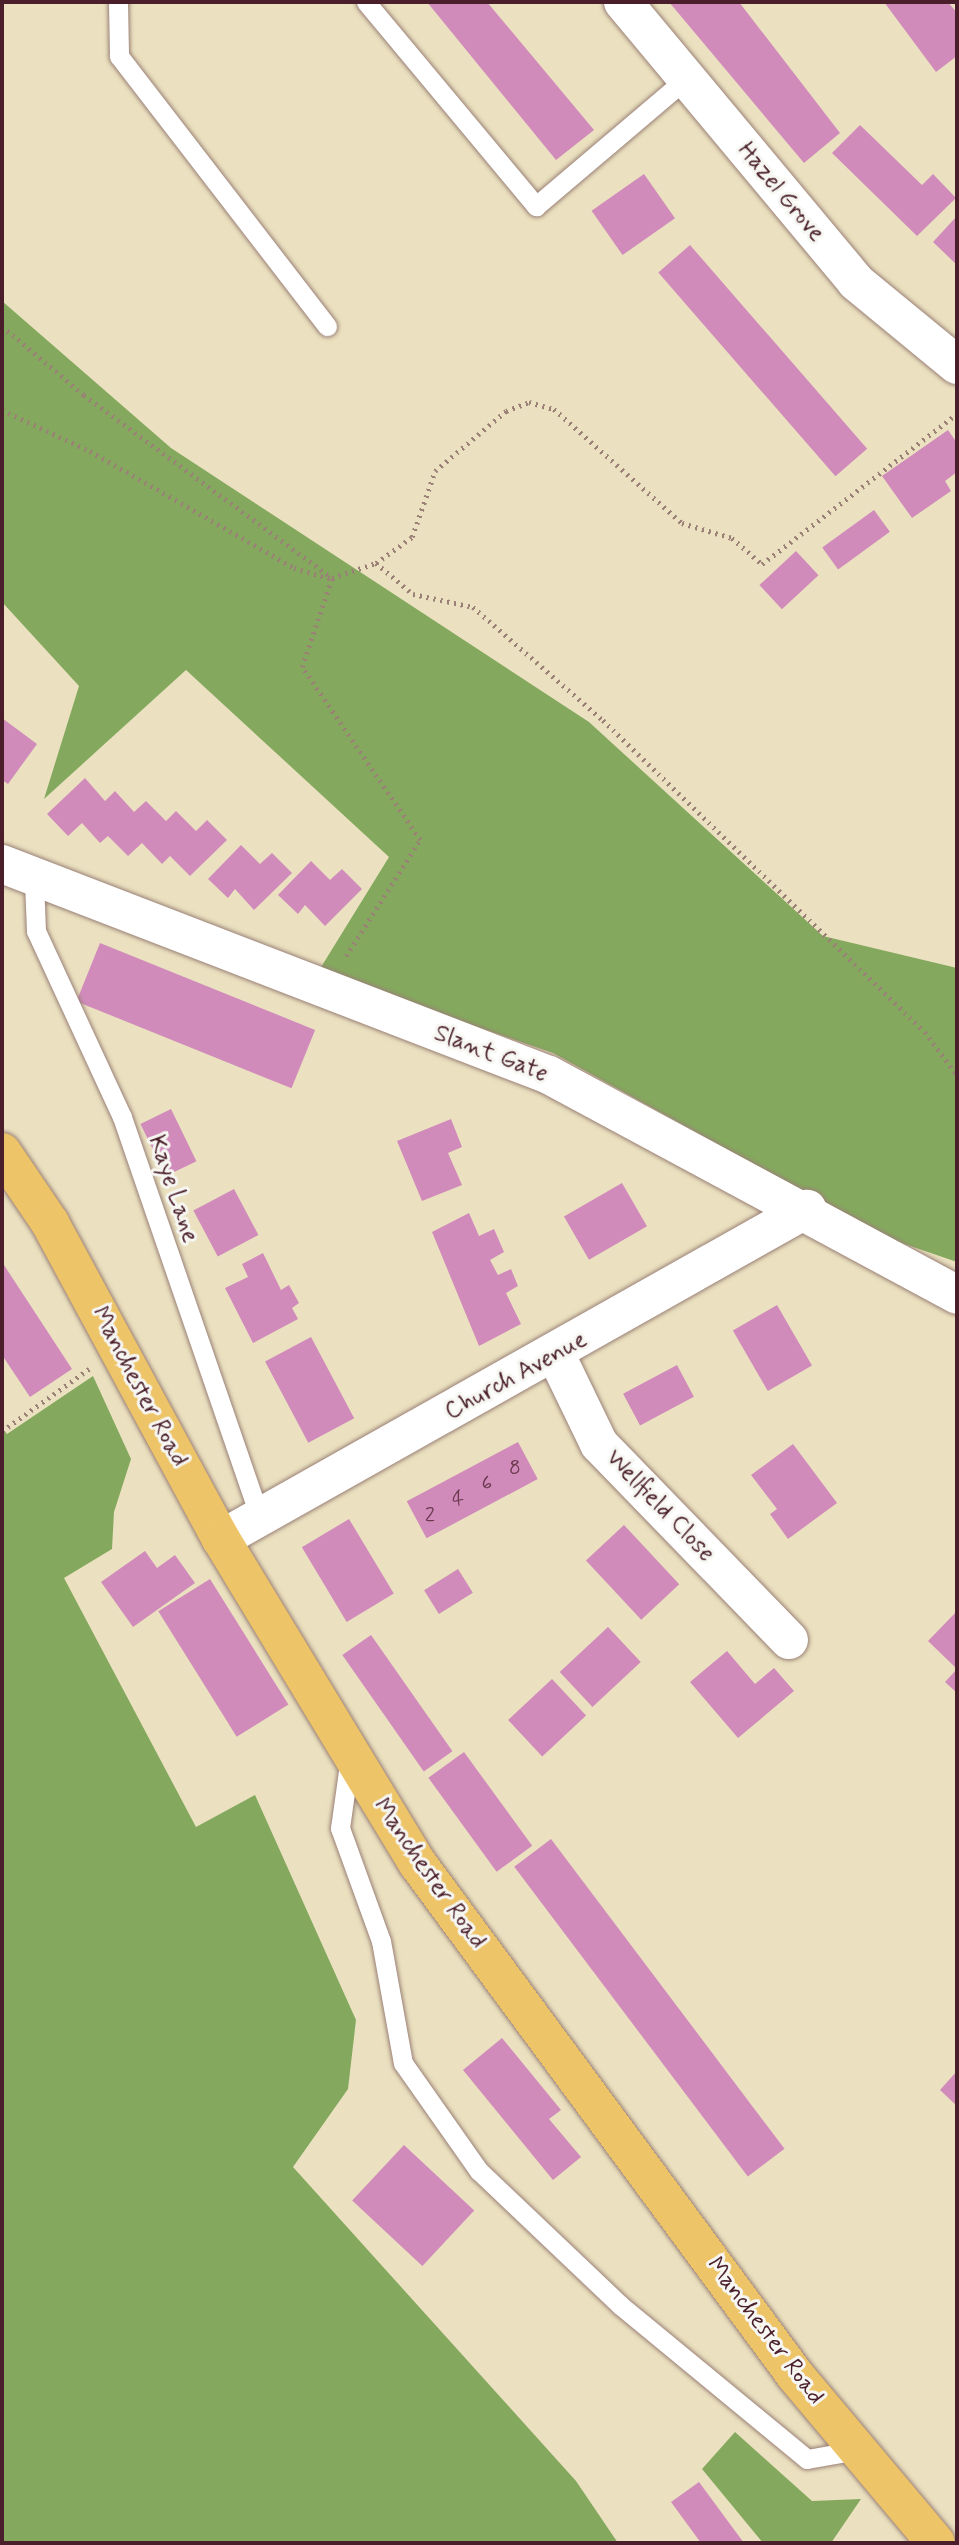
<!DOCTYPE html>
<html>
<head>
<meta charset="utf-8">
<style>
  body { margin:0 }
  #map { position:relative; width:959px; height:2545px; overflow:hidden; background:#ebe1c0; font-family:Mynerve,sans-serif }
  div>[style] { position:absolute }
  [style*='--x'] { left:calc(var(--x)*1px); top:calc(var(--y)*1px); width:calc(var(--w)*1px); rotate:calc(var(--a)*1deg) }
  .forest>* { inset:0; background:#84a95e }
  .building>* { inset:0; background:#d08bbb; transform-origin:0 0 }
  .path>* { height:4.5px; margin-top:-2.25px; transform-origin:0; background:repeating-linear-gradient(90deg,#9a8076 0 2px,transparent 0 7px) }
  .roads { filter:drop-shadow(0 0 2px #9a8076) drop-shadow(0 0 2px #9a8076) }
  .service>* { height:19px; margin:-9.5px; padding:0 9.5px; transform-origin:9.5px; border-radius:9.5px; background:#fff }
  .minor>* { height:38px; margin:-19px; padding:0 19px; transform-origin:19px; border-radius:19px; background:#fff }
  .tertiary>* { height:38px; margin:-19px; padding:0 19px; transform-origin:19px; border-radius:19px; background:#fff }
  .primary>* { height:38px; margin:-19px; padding:0 19px; transform-origin:19px; border-radius:19px; background:#eec469 }
  span { translate:-50% -50%; white-space:nowrap; text-align:center; line-height:1.15; -webkit-text-stroke:6px #f6f6f2; paint-order:stroke }
  .number-label { font-size:21px; color:#6c3a4f }
  .number-label span { -webkit-text-stroke-width:0 }
  .street-label { font-size:24px; color:#4a1f2b }
  .frame { position:absolute; inset:0; border:4px solid #4a1f2b; pointer-events:none }
</style>
</head>
<body>
<div id="map">
  <div class="forest">
    <i style="clip-path:polygon(2px 301px,171px 448px,589px 722px,823px 936px,957px 968px,957px 1262px,887px 1238px,553px 1053px,318px 972px,389px 857px,186px 670px,44px 799px,79px 686px,2px 602px)"></i>
    <i style="clip-path:polygon(93px 1376px,131px 1459px,114px 1512px,112px 1549px,64px 1578px,196px 1827px,255px 1795px,356px 2020px,348px 2089px,293px 2167px,576px 2481px,618px 2543px,2px 2543px,2px 1428px,7px 1434px)"></i>
    <i style="clip-path:polygon(735px 2432px,812px 2501px,861px 2499px,831px 2543px,763px 2543px,702px 2469px)"></i>
  </div>
  <div class="building">
    <i style="clip-path:polygon(427px 2px,487px 2px,594px 130px,556px 160px)"></i>
    <i style="clip-path:polygon(669px 2px,739px 2px,840px 133px,804px 163px)"></i>
    <i style="clip-path:polygon(884px 2px,948px 2px,957px 13px,957px 56px,936px 72px)"></i>
    <i style="clip-path:polygon(860px 125px,922px 185px,933px 174px,956px 198px,917px 236px,832px 153px)"></i>
    <i style="left:644px;top:174px;width:54px;height:64px;rotate:55deg"></i>
    <i style="clip-path:polygon(957px 216px,957px 265px,933px 242px)"></i>
    <i style="left:690px;top:245px;width:270px;height:42px;rotate:49deg"></i>
    <i style="clip-path:polygon(948px 430px,957px 443px,957px 472px,945px 481px,951px 491px,912px 518px,882px 476px)"></i>
    <i style="left:874px;top:510px;width:27px;height:64px;rotate:54deg"></i>
    <i style="left:796px;top:551px;width:33px;height:50px;rotate:47deg"></i>
    <i style="clip-path:polygon(2px 718px,37px 744px,8px 784px,2px 780px)"></i>
    <i style="clip-path:polygon(85px 778px,105px 801px,115px 791px,134px 812px,146px 801px,166px 821px,176px 811px,196px 831px,207px 820px,227px 840px,190px 876px,170px 856px,162px 864px,142px 843px,128px 856px,108px 836px,100px 843px,82px 823px,68px 836px,47px 814px)"></i>
    <i style="clip-path:polygon(241px 845px,260px 864px,272px 853px,292px 873px,254px 910px,235px 889px,228px 898px,208px 879px)"></i>
    <i style="clip-path:polygon(311px 861px,330px 880px,342px 869px,362px 889px,325px 926px,305px 905px,298px 914px,278px 895px)"></i>
    <i style="left:100px;top:943px;width:232px;height:63px;rotate:22deg"></i>
    <i style="left:171px;top:1109px;width:58px;height:34px;rotate:64deg"></i>
    <i style="clip-path:polygon(451px 1119px,462px 1147px,448px 1153px,462px 1185px,422px 1201px,397px 1141px)"></i>
    <i style="left:622px;top:1183px;width:50px;height:67px;rotate:60deg"></i>
    <i style="left:234px;top:1189px;width:52px;height:46px;rotate:62deg"></i>
    <i style="clip-path:polygon(469px 1213px,479px 1236px,494px 1229px,504px 1252px,490px 1260px,498px 1275px,511px 1269px,518px 1286px,506px 1293px,521px 1324px,479px 1346px,432px 1232px)"></i>
    <i style="clip-path:polygon(263px 1253px,281px 1290px,289px 1285px,299px 1303px,292px 1308px,298px 1319px,253px 1343px,225px 1288px,248px 1277px,242px 1264px)"></i>
    <i style="clip-path:polygon(2px 1262px,72px 1369px,30px 1397px,2px 1355px)"></i>
    <i style="left:777px;top:1305px;width:70px;height:51px;rotate:60deg"></i>
    <i style="left:311px;top:1337px;width:92px;height:52px;rotate:62deg"></i>
    <i style="left:677px;top:1365px;width:36px;height:61px;rotate:62deg"></i>
    <i style="left:518px;top:1442px;width:42px;height:126px;rotate:62deg"></i>
    <i style="clip-path:polygon(793px 1444px,837px 1503px,788px 1539px,770px 1514px,777px 1509px,751px 1475px)"></i>
    <i style="left:349px;top:1519px;width:87px;height:55px;rotate:59deg"></i>
    <i style="left:624px;top:1525px;width:81px;height:52px;rotate:47deg"></i>
    <i style="clip-path:polygon(145px 1551px,157px 1568px,175px 1555px,195px 1583px,133px 1627px,101px 1582px)"></i>
    <i style="left:458px;top:1569px;width:28px;height:40px;rotate:58deg"></i>
    <i style="left:210px;top:1579px;width:148px;height:61px;rotate:58deg"></i>
    <i style="clip-path:polygon(957px 1611px,957px 1693px,945px 1682px,957px 1669px,928px 1641px)"></i>
    <i style="left:608px;top:1627px;width:48px;height:66px;rotate:47deg"></i>
    <i style="left:371px;top:1635px;width:142px;height:35px;rotate:55deg"></i>
    <i style="clip-path:polygon(727px 1651px,755px 1684px,774px 1668px,794px 1691px,738px 1738px,690px 1682px)"></i>
    <i style="left:552px;top:1679px;width:50px;height:60px;rotate:47deg"></i>
    <i style="left:464px;top:1752px;width:116px;height:44px;rotate:54deg"></i>
    <i style="left:551px;top:1839px;width:388px;height:46px;rotate:53deg"></i>
    <i style="clip-path:polygon(502px 2038px,561px 2110px,549px 2119px,581px 2157px,553px 2180px,463px 2070px)"></i>
    <i style="clip-path:polygon(957px 2071px,957px 2106px,940px 2090px)"></i>
    <i style="left:404px;top:2145px;width:96px;height:76px;rotate:43deg"></i>
    <i style="clip-path:polygon(699px 2482px,744px 2543px,701px 2543px,671px 2502px)"></i>
  </div>
  <div class="path">
    <i style="--x:2;--y:326;--w:107;--a:40.1"></i>
    <i style="--x:84;--y:395;--w:308;--a:36.4"></i>
    <i style="--x:2;--y:410;--w:97;--a:25"></i>
    <i style="--x:90;--y:451;--w:235;--a:29.8"></i>
    <i style="--x:294;--y:568;--w:37;--a:16"></i>
    <i style="--x:376;--y:563;--w:48;--a:40"></i>
    <i style="--x:413;--y:594;--w:61;--a:12.2"></i>
    <i style="--x:473;--y:607;--w:172;--a:41"></i>
    <i style="--x:603;--y:720;--w:448;--a:44.1"></i>
    <i style="--x:925;--y:1032;--w:54;--a:53.3"></i>
    <i style="--x:346;--y:956;--w:138;--a:-57.5"></i>
    <i style="--x:420;--y:840;--w:209;--a:-124.3"></i>
    <i style="--x:302;--y:667;--w:94;--a:-71.4"></i>
    <i style="--x:332;--y:578;--w:46;--a:-18.8"></i>
    <i style="--x:376;--y:563;--w:44;--a:-35.8"></i>
    <i style="--x:412;--y:537;--w:70;--a:-70.8"></i>
    <i style="--x:435;--y:471;--w:93;--a:-40.2"></i>
    <i style="--x:506;--y:411;--w:25;--a:-21"></i>
    <i style="--x:529;--y:402;--w:26;--a:16"></i>
    <i style="--x:554;--y:409;--w:171;--a:41.7"></i>
    <i style="--x:682;--y:523;--w:52;--a:16.7"></i>
    <i style="--x:732;--y:538;--w:40;--a:41"></i>
    <i style="--x:762;--y:564;--w:246;--a:-37.6"></i>
    <i style="--x:2;--y:1431;--w:107;--a:-35.5"></i>
  </div>
  <div class="roads">
    <div class="service">
      <i style="--x:118;--y:2;--w:54;--a:88.9"></i>
      <i style="--x:119;--y:56;--w:341;--a:52.4"></i>
      <i style="--x:366;--y:2;--w:266;--a:50.2"></i>
      <i style="--x:536;--y:206;--w:197;--a:-40.3"></i>
      <i style="--x:34;--y:881;--w:50;--a:87.7"></i>
      <i style="--x:36;--y:931;--w:205;--a:65.2"></i>
      <i style="--x:122;--y:1117;--w:423;--a:71"></i>
      <i style="--x:350;--y:1757;--w:72;--a:98"></i>
      <i style="--x:340;--y:1828;--w:120;--a:70.1"></i>
      <i style="--x:381;--y:1941;--w:124;--a:79.8"></i>
      <i style="--x:403;--y:2063;--w:132;--a:54.9"></i>
      <i style="--x:479;--y:2171;--w:195;--a:43.5"></i>
      <i style="--x:620;--y:2305;--w:242;--a:39.5"></i>
      <i style="--x:807;--y:2459;--w:52;--a:-10"></i>
    </div>
    <div class="minor">
      <i style="--x:2;--y:864;--w:586;--a:21.09"></i>
      <i style="--x:549;--y:1075;--w:464;--a:28.3"></i>
      <i style="--x:556;--y:1355;--w:99;--a:64.2"></i>
      <i style="--x:599;--y:1444;--w:273;--a:45.9"></i>
      <i style="--x:221;--y:1539;--w:673;--a:-29.39"></i>
    </div>
    <div class="tertiary">
      <i style="--x:623;--y:2;--w:364;--a:50.2"></i>
      <i style="--x:856;--y:282;--w:131;--a:39.4"></i>
    </div>
    <div class="primary">
      <i style="--x:2;--y:1152;--w:86;--a:55.9"></i>
      <i style="--x:50;--y:1223;--w:359;--a:61.6"></i>
      <i style="--x:221;--y:1539;--w:380;--a:58.8"></i>
      <i style="--x:418;--y:1864;--w:635;--a:53.58"></i>
      <i style="--x:795;--y:2375;--w:219;--a:50"></i>
    </div>
  </div>
  <div class="number-label">
    <span style="left:515px;top:1468px">8</span>
    <span style="left:487px;top:1483px">6</span>
    <span style="left:458px;top:1499px">4</span>
    <span style="left:430px;top:1515px">2</span>
  </div>
  <div class="street-label">
    <span style="left:781px;top:192px;rotate:50deg">Hazel Grove</span>
    <span style="left:491px;top:1054px;rotate:21deg">Slant Gate</span>
    <span style="left:173px;top:1189px;rotate:71deg">Kaye Lane</span>
    <span style="left:516px;top:1376px;rotate:-29deg">Church Avenue</span>
    <span style="left:139px;top:1387px;rotate:62deg">Manchester Road</span>
    <span style="left:660px;top:1506px;rotate:46deg">Wellfield Close</span>
    <span style="left:429px;top:1874px;rotate:55deg">Manchester Road</span>
    <span style="left:765px;top:2331px;rotate:53deg">Manchester Road</span>
  </div>
  <div class="frame"></div>
</div>
</body>
</html>
